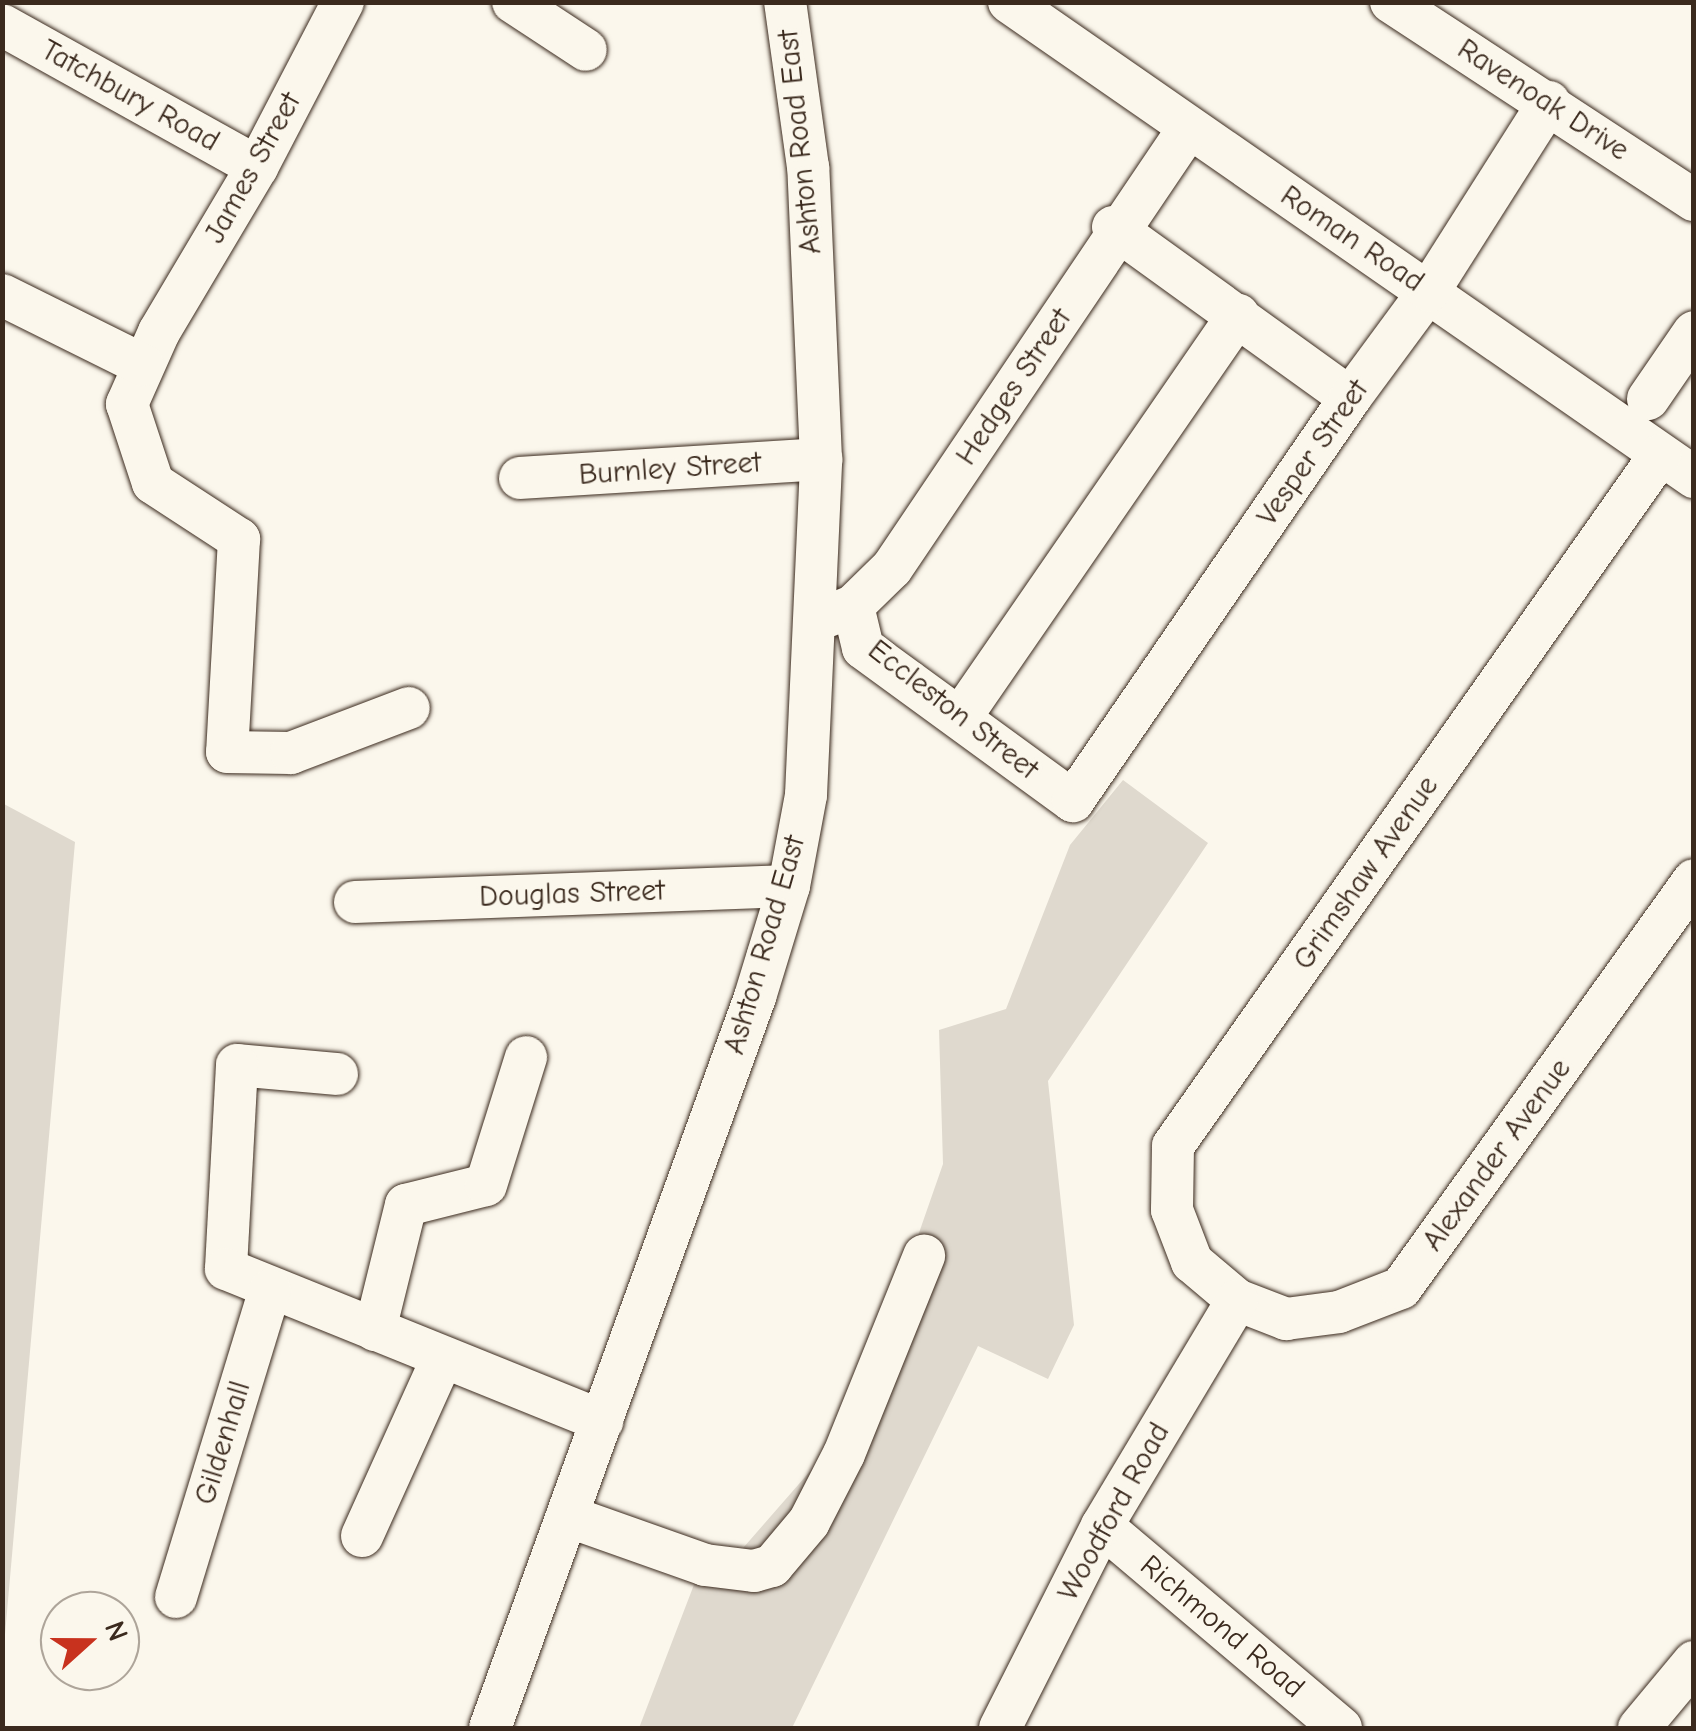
<!DOCTYPE html>
<html>
<head>
<meta charset="utf-8">
<style>
  body { margin:0 }
  #map { position:relative; width:1696px; height:1731px; overflow:hidden; background:#fbf7ec; font-family:"Comic Neue",sans-serif }
  div>[style] { position:absolute }
  [style*='--x'] { left:calc(var(--x)*1px); top:calc(var(--y)*1px); width:calc(var(--w)*1px); rotate:calc(var(--a)*1deg) }
  .green>* { inset:0; background:#dfd9ce }
  .roads { filter:drop-shadow(0 0 2px #3b2a1e) drop-shadow(0 0 2px #3b2a1e) }
  .minor>* { height:42px; margin:-21px; padding:0 21px; transform-origin:21px; border-radius:21px; background:#fbf7ec }
  span { translate:-50% -50%; white-space:nowrap; text-align:center; line-height:1.15; -webkit-text-stroke:8px #fbf7ec; paint-order:stroke }
  .street-label { font-size:30px; color:#3b2a1e }
  .frame { position:absolute; inset:0; border:5px solid #3b2a1e; pointer-events:none }
  .north { position:absolute; left:40px; top:1591px; width:100px; height:100px; box-sizing:border-box; background:#fbf7ec; border:2px solid #aea59a; border-radius:50%; rotate:69deg; font-size:28px; font-weight:700; line-height:40px; text-align:center; color:#3b2a1e }
  .north::after { content:''; display:block; margin:auto; width:35px; height:45px; background:#c8321e; clip-path:polygon(50% 0,100% 100%,50% 72%,0 100%) }
</style>
</head>
<body>
<div id="map">
  <div class="green">
    <i style="clip-path:polygon(1123px 780px,1208px 843px,1048px 1081px,1074px 1325px,1048px 1379px,978px 1346px,792px 1728px,639px 1728px,695px 1582px,730px 1563px,853px 1422px,943px 1164px,939px 1030px,1006px 1009px,1070px 845px)"></i>
    <i style="clip-path:polygon(2px 803px,75px 842px,3px 1657px,2px 1657px)"></i>
  </div>
  <div class="roads">
    <div class="minor">
      <i style="--x:343;--y:2;--w:186;--a:117.5"></i>
      <i style="--x:257;--y:167;--w:192;--a:120.7"></i>
      <i style="--x:159;--y:332;--w:79;--a:114"></i>
      <i style="--x:127;--y:404;--w:83;--a:71.8"></i>
      <i style="--x:153;--y:483;--w:103;--a:33.1"></i>
      <i style="--x:239;--y:539;--w:213;--a:93.2"></i>
      <i style="--x:227;--y:752;--w:64;--a:0.9"></i>
      <i style="--x:291;--y:753;--w:126;--a:-20.9"></i>
      <i style="--x:513;--y:2;--w:87;--a:33.3"></i>
      <i style="--x:1009;--y:2;--w:834;--a:34.74"></i>
      <i style="--x:1391;--y:2;--w:362;--a:33.2"></i>
      <i style="--x:2;--y:25;--w:292;--a:29.1"></i>
      <i style="--x:1113;--y:227;--w:292;--a:35.8"></i>
      <i style="--x:2;--y:295;--w:157;--a:26.4"></i>
      <i style="--x:1648;--y:399;--w:81;--a:-55.5"></i>
      <i style="--x:1660;--y:455;--w:845;--a:125.18"></i>
      <i style="--x:1173;--y:1146;--w:64;--a:90.9"></i>
      <i style="--x:1172;--y:1210;--w:56;--a:69"></i>
      <i style="--x:1192;--y:1262;--w:59;--a:40.2"></i>
      <i style="--x:1237;--y:1300;--w:53;--a:21.2"></i>
      <i style="--x:1286;--y:1319;--w:53;--a:-7.5"></i>
      <i style="--x:1339;--y:1312;--w:66;--a:-21.2"></i>
      <i style="--x:1401;--y:1288;--w:502;--a:-54.32"></i>
      <i style="--x:520;--y:478;--w:302;--a:-3.6"></i>
      <i style="--x:853;--y:606;--w:43;--a:76.6"></i>
      <i style="--x:863;--y:648;--w:260;--a:36.1"></i>
      <i style="--x:1073;--y:801;--w:489;--a:-55.5"></i>
      <i style="--x:1350;--y:398;--w:133;--a:-53.6"></i>
      <i style="--x:1429;--y:291;--w:224;--a:-57.6"></i>
      <i style="--x:828;--y:616;--w:27;--a:-22"></i>
      <i style="--x:853;--y:606;--w:54;--a:-44.3"></i>
      <i style="--x:892;--y:568;--w:529;--a:-56.01"></i>
      <i style="--x:960;--y:718;--w:490;--a:-55.4"></i>
      <i style="--x:355;--y:902;--w:434;--a:-2.1"></i>
      <i style="--x:337;--y:1074;--w:100;--a:-174.9"></i>
      <i style="--x:237;--y:1065;--w:204;--a:93.1"></i>
      <i style="--x:226;--y:1269;--w:406;--a:22"></i>
      <i style="--x:375;--y:1330;--w:129;--a:-76.1"></i>
      <i style="--x:406;--y:1205;--w:82;--a:-14"></i>
      <i style="--x:486;--y:1185;--w:134;--a:-72.6"></i>
      <i style="--x:567;--y:1516;--w:146;--a:19.5"></i>
      <i style="--x:705;--y:1565;--w:49;--a:7"></i>
      <i style="--x:754;--y:1571;--w:19;--a:-16"></i>
      <i style="--x:772;--y:1566;--w:57;--a:-49.9"></i>
      <i style="--x:809;--y:1522;--w:76;--a:-62.8"></i>
      <i style="--x:844;--y:1454;--w:214;--a:-68"></i>
      <i style="--x:1102;--y:1526;--w:313;--a:40.2"></i>
      <i style="--x:362;--y:1536;--w:196;--a:-65.7"></i>
      <i style="--x:176;--y:1597;--w:321;--a:-73"></i>
      <i style="--x:490;--y:1728;--w:778;--a:-70.07"></i>
      <i style="--x:755;--y:997;--w:116;--a:-73"></i>
      <i style="--x:789;--y:886;--w:93;--a:-79.4"></i>
      <i style="--x:806;--y:795;--w:336;--a:-87.4"></i>
      <i style="--x:821;--y:459;--w:292;--a:-92.5"></i>
      <i style="--x:808;--y:167;--w:167;--a:-97.9"></i>
      <i style="--x:1000;--y:1728;--w:226;--a:-63.2"></i>
      <i style="--x:1102;--y:1526;--w:263;--a:-59.1"></i>
      <i style="--x:1639;--y:1728;--w:86;--a:-50.2"></i>
    </div>
  </div>
  <div class="street-label">
    <span style="left:130px;top:96px;rotate:29deg">Tatchbury Road</span>
    <span style="left:1543px;top:100px;rotate:33deg">Ravenoak Drive</span>
    <span style="left:800px;top:142px;rotate:-96deg">Ashton Road East</span>
    <span style="left:253px;top:168px;rotate:-61deg">James Street</span>
    <span style="left:1352px;top:239px;rotate:34deg">Roman Road</span>
    <span style="left:1014px;top:387px;rotate:-56deg">Hedges Street</span>
    <span style="left:1313px;top:453px;rotate:-55deg">Vesper Street</span>
    <span style="left:670px;top:469px;rotate:-4deg">Burnley Street</span>
    <span style="left:953px;top:710px;rotate:38deg">Eccleston Street</span>
    <span style="left:1366px;top:873px;rotate:-55deg">Grimshaw Avenue</span>
    <span style="left:572px;top:894px;rotate:-2deg">Douglas Street</span>
    <span style="left:765px;top:945px;rotate:-74deg">Ashton Road East</span>
    <span style="left:1497px;top:1155px;rotate:-54deg">Alexander Avenue</span>
    <span style="left:223px;top:1443px;rotate:-73deg">Gildenhall</span>
    <span style="left:1114px;top:1512px;rotate:-61deg">Woodford Road</span>
    <span style="left:1222px;top:1627px;rotate:40deg">Richmond Road</span>
  </div>
  <div class="frame"></div>
  <div class="north">N</div>
</div>
</body>
</html>
